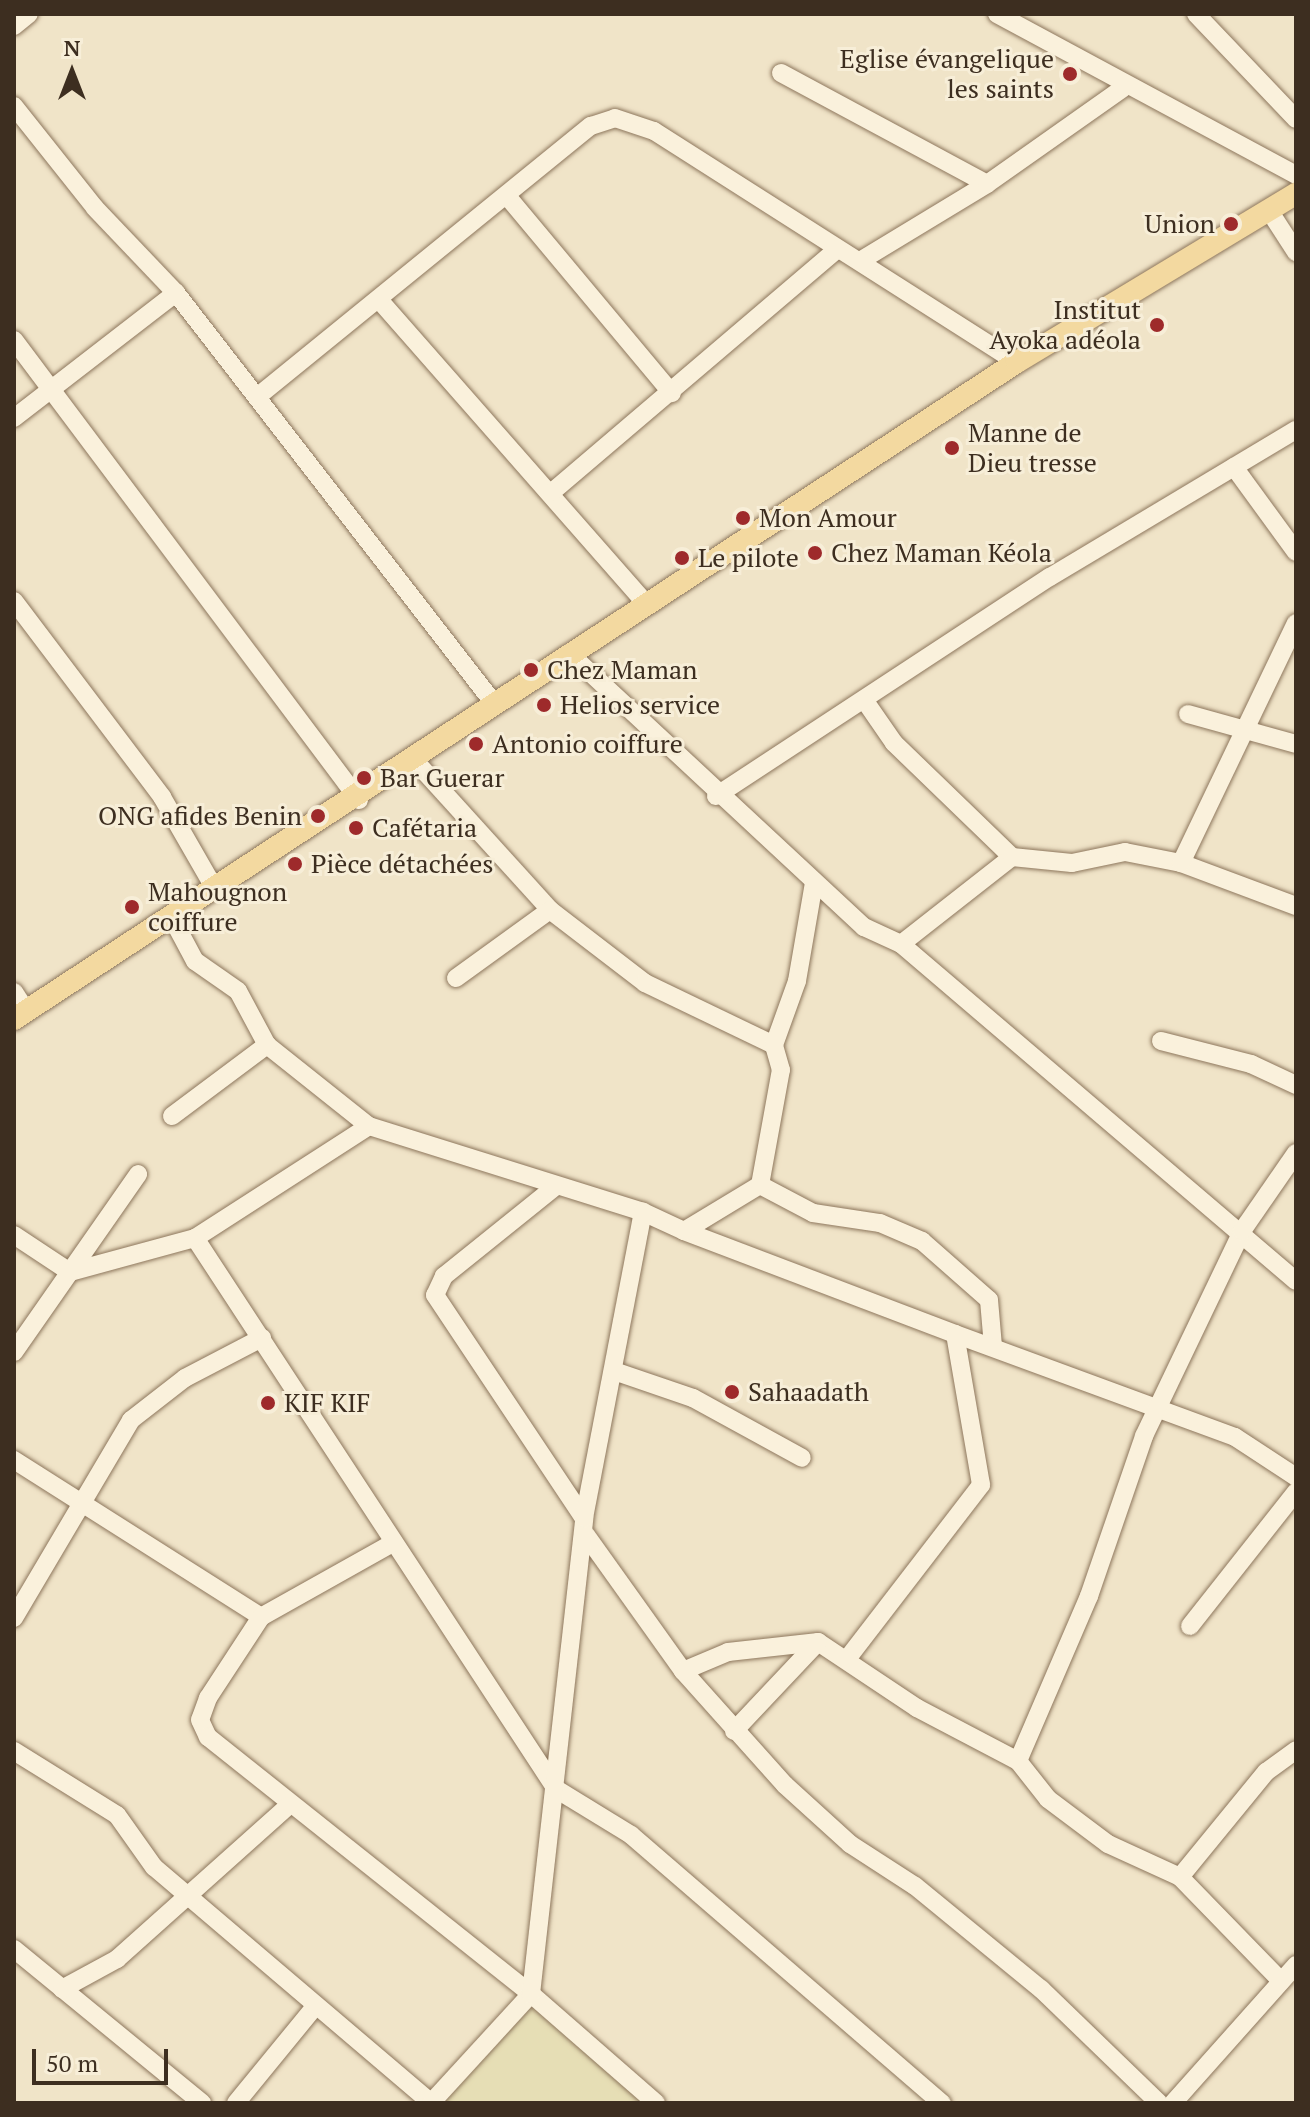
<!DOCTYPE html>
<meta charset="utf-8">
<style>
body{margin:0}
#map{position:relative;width:1310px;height:2117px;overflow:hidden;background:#f0e4c8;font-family:"PT Serif",serif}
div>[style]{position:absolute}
.farmland>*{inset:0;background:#e6deb5}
.roads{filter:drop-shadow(0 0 2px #8d765c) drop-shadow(0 0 2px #8d765c)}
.minor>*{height:18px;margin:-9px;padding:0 9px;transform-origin:9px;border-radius:9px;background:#faf1dc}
.major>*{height:22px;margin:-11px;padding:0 11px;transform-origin:11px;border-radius:11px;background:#f3d9a0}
.dots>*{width:22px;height:22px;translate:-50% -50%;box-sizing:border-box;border:4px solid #f7eed8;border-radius:50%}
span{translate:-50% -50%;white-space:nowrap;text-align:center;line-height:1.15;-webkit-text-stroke:6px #f7eed8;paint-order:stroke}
.poi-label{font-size:26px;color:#3d2e20}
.right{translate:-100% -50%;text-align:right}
.left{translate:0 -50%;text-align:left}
.frame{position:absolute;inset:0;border:16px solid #3d2e20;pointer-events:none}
.north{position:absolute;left:32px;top:32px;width:80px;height:80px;-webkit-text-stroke:6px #f7eed8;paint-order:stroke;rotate:0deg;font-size:22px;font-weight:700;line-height:32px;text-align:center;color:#3d2e20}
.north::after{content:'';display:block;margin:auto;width:28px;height:36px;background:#3d2e20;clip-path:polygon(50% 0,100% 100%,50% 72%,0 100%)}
.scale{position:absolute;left:32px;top:2049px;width:136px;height:36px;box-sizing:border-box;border:4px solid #3d2e20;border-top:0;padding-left:10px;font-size:24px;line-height:28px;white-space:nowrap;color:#3d2e20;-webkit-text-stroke:6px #f7eed8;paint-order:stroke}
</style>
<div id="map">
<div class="farmland">
<div style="clip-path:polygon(531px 1994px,656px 2103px,435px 2103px)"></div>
</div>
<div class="roads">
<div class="minor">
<div style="left:997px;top:14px;width:340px;rotate:28.3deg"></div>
<div style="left:1196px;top:14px;width:145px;rotate:46.4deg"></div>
<div style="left:14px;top:26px;width:19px;rotate:-39deg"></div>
<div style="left:781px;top:73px;width:234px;rotate:28.3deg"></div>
<div style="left:14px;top:106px;width:130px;rotate:51.5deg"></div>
<div style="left:95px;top:208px;width:117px;rotate:46.4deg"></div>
<div style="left:176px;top:293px;width:522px;rotate:52.23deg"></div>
<div style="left:507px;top:196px;width:257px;rotate:50.1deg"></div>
<div style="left:1270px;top:212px;width:48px;rotate:57deg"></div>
<div style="left:860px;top:261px;width:149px;rotate:-31.2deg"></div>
<div style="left:987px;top:184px;width:166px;rotate:-35.2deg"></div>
<div style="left:381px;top:302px;width:402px;rotate:48.7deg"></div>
<div style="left:14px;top:340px;width:575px;rotate:53.13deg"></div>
<div style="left:257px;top:397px;width:430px;rotate:-39.1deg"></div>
<div style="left:591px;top:126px;width:25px;rotate:-18deg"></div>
<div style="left:615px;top:118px;width:41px;rotate:18.4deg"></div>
<div style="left:654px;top:131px;width:430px;rotate:32.5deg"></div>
<div style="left:14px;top:418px;width:205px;rotate:-37.7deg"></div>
<div style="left:1234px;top:467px;width:105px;rotate:53.9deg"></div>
<div style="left:552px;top:492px;width:375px;rotate:-40.4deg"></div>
<div style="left:14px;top:601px;width:246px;rotate:52.9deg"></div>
<div style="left:162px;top:797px;width:108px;rotate:60.1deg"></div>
<div style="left:569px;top:653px;width:403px;rotate:42.9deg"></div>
<div style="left:864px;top:927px;width:41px;rotate:24.7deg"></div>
<div style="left:901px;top:944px;width:519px;rotate:40.47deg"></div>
<div style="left:865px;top:701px;width:51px;rotate:55.4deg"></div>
<div style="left:894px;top:743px;width:164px;rotate:44deg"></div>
<div style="left:1188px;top:714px;width:112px;rotate:15.5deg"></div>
<div style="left:416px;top:762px;width:200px;rotate:47.8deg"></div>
<div style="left:550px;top:910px;width:120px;rotate:37.5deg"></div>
<div style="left:645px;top:983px;width:143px;rotate:25.7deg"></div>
<div style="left:716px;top:796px;width:399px;rotate:-33.3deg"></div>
<div style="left:1050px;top:577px;width:287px;rotate:-30.9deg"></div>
<div style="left:1181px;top:863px;width:123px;rotate:20.5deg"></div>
<div style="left:172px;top:918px;width:49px;rotate:61.9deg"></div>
<div style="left:195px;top:961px;width:52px;rotate:34.9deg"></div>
<div style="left:238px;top:991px;width:61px;rotate:61.8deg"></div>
<div style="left:267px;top:1045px;width:130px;rotate:38.5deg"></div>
<div style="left:369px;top:1126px;width:287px;rotate:17.4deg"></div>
<div style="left:901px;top:944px;width:141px;rotate:-38.1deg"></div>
<div style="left:1012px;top:857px;width:60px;rotate:5.7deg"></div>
<div style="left:1072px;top:863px;width:54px;rotate:-11.7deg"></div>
<div style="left:1125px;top:852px;width:57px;rotate:11.1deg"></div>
<div style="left:1181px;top:863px;width:266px;rotate:-64.4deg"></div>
<div style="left:456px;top:978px;width:116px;rotate:-35.9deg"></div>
<div style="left:14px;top:992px;width:24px;rotate:57deg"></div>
<div style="left:1161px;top:1041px;width:93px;rotate:14.3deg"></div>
<div style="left:1251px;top:1064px;width:50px;rotate:25deg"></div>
<div style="left:172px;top:1116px;width:119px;rotate:-36.8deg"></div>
<div style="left:369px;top:1126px;width:207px;rotate:147.2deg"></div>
<div style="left:195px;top:1238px;width:659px;rotate:56.77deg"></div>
<div style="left:556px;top:1789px;width:88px;rotate:31.5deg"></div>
<div style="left:631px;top:1835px;width:411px;rotate:40.8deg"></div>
<div style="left:760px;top:1185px;width:60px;rotate:27.8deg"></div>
<div style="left:813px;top:1213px;width:68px;rotate:8.5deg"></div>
<div style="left:880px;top:1223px;width:46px;rotate:23.2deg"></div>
<div style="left:922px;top:1241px;width:89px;rotate:41.4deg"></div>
<div style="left:989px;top:1300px;width:47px;rotate:85.1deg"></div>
<div style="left:556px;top:1186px;width:144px;rotate:141.2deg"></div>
<div style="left:444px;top:1276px;width:21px;rotate:115deg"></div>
<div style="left:435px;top:1295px;width:268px;rotate:56.3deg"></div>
<div style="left:684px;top:1231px;width:290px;rotate:20.8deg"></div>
<div style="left:955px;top:1334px;width:153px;rotate:80.2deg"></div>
<div style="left:981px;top:1485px;width:220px;rotate:127.6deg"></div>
<div style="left:14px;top:1235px;width:67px;rotate:33.5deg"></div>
<div style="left:70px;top:1272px;width:130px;rotate:-15.2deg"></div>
<div style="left:955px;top:1334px;width:298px;rotate:20.2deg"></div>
<div style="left:1235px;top:1437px;width:73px;rotate:33.3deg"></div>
<div style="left:14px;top:1352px;width:217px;rotate:-55.1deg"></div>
<div style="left:614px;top:1371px;width:83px;rotate:18.9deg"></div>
<div style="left:693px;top:1398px;width:124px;rotate:28.8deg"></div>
<div style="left:14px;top:1460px;width:293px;rotate:32.4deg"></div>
<div style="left:586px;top:1535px;width:167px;rotate:54.5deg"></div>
<div style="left:683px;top:1671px;width:153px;rotate:48.2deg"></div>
<div style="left:785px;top:1785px;width:88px;rotate:42.2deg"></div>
<div style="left:850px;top:1844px;width:77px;rotate:32.9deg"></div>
<div style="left:915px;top:1886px;width:163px;rotate:39.3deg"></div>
<div style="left:1041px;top:1989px;width:164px;rotate:44deg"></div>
<div style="left:391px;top:1544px;width:149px;rotate:150.7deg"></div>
<div style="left:261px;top:1617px;width:97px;rotate:123.2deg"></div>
<div style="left:208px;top:1698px;width:23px;rotate:110deg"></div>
<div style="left:200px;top:1720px;width:19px;rotate:65deg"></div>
<div style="left:208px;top:1737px;width:413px;rotate:38.5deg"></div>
<div style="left:531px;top:1994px;width:166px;rotate:41.1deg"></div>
<div style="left:14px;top:1618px;width:230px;rotate:-59.4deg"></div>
<div style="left:131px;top:1420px;width:68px;rotate:-37.9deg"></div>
<div style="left:185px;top:1378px;width:87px;rotate:-27.5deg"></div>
<div style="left:1190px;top:1626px;width:171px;rotate:-51.7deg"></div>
<div style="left:683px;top:1671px;width:49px;rotate:-22.9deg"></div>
<div style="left:728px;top:1652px;width:91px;rotate:-6.3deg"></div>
<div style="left:818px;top:1642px;width:119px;rotate:33.7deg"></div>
<div style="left:917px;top:1708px;width:114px;rotate:27.7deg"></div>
<div style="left:1018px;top:1761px;width:48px;rotate:51.7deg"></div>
<div style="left:1048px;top:1799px;width:75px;rotate:36.9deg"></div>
<div style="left:1108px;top:1844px;width:79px;rotate:24.6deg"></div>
<div style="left:1180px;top:1877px;width:145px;rotate:45.8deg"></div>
<div style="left:734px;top:1731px;width:122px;rotate:-46.7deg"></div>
<div style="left:14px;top:1751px;width:121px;rotate:31.9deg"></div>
<div style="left:117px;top:1815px;width:64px;rotate:54.6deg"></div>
<div style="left:154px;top:1867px;width:364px;rotate:40.4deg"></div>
<div style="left:1018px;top:1761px;width:180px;rotate:-66.7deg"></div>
<div style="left:1089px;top:1596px;width:169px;rotate:-71deg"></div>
<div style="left:1144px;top:1436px;width:227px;rotate:-64.4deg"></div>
<div style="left:1242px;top:1231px;width:95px;rotate:-55.3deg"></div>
<div style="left:1180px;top:1877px;width:136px;rotate:-50.7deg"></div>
<div style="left:1266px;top:1772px;width:37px;rotate:-36deg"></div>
<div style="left:14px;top:1949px;width:243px;rotate:39.3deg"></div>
<div style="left:62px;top:1989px;width:63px;rotate:-28.6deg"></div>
<div style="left:117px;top:1959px;width:229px;rotate:-41.8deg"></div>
<div style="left:236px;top:2103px;width:122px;rotate:-50.7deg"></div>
<div style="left:431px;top:2103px;width:148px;rotate:-47.5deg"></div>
<div style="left:531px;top:1994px;width:479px;rotate:-83.6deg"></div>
<div style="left:584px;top:1518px;width:312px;rotate:-79.1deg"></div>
<div style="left:643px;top:1212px;width:45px;rotate:24.9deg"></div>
<div style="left:684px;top:1231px;width:89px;rotate:-31.2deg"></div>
<div style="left:760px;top:1185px;width:117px;rotate:-79.7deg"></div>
<div style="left:781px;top:1070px;width:26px;rotate:-106deg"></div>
<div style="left:774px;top:1045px;width:68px;rotate:-70.2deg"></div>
<div style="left:797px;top:981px;width:99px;rotate:-80.2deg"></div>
<div style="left:1173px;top:2103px;width:185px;rotate:-48.3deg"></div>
</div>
<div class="major">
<div style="left:14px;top:1019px;width:1199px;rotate:-33.23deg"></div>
<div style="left:1017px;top:362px;width:326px;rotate:-31.1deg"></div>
</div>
</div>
<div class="dots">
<div style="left:1070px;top:74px;background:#9e2a2b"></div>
<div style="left:1231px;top:224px;background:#9e2a2b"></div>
<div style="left:1157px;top:325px;background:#9e2a2b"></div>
<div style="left:952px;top:448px;background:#9e2a2b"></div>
<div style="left:743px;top:518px;background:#9e2a2b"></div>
<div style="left:815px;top:553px;background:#9e2a2b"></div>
<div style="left:682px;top:558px;background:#9e2a2b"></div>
<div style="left:531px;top:670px;background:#9e2a2b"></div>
<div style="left:544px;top:705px;background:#9e2a2b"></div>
<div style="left:476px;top:744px;background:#9e2a2b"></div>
<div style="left:364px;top:778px;background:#9e2a2b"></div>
<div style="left:318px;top:816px;background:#9e2a2b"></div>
<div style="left:356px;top:828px;background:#9e2a2b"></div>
<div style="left:295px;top:864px;background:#9e2a2b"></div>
<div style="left:132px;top:907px;background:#9e2a2b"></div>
<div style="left:732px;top:1392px;background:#9e2a2b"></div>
<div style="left:268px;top:1403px;background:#9e2a2b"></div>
</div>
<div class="poi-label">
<span class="right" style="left:1054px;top:74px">Eglise évangelique<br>les saints</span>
<span class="right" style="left:1215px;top:224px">Union</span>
<span class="right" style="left:1141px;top:325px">Institut<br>Ayoka adéola</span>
<span class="left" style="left:968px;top:448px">Manne de<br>Dieu tresse</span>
<span class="left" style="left:759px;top:518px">Mon Amour</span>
<span class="left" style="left:831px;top:553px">Chez Maman Kéola</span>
<span class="left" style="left:698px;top:558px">Le pilote</span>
<span class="left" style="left:547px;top:670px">Chez Maman</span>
<span class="left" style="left:560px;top:705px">Helios service</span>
<span class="left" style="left:492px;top:744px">Antonio coiffure</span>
<span class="left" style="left:380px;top:778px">Bar Guerar</span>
<span class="right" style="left:302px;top:816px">ONG afides Benin</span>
<span class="left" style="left:372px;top:828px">Cafétaria</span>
<span class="left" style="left:311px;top:864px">Pièce détachées</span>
<span class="left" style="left:148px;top:907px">Mahougnon<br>coiffure</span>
<span class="left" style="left:748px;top:1392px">Sahaadath</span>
<span class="left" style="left:284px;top:1403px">KIF KIF</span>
</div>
<div class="frame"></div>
<div class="north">N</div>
<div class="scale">50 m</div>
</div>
